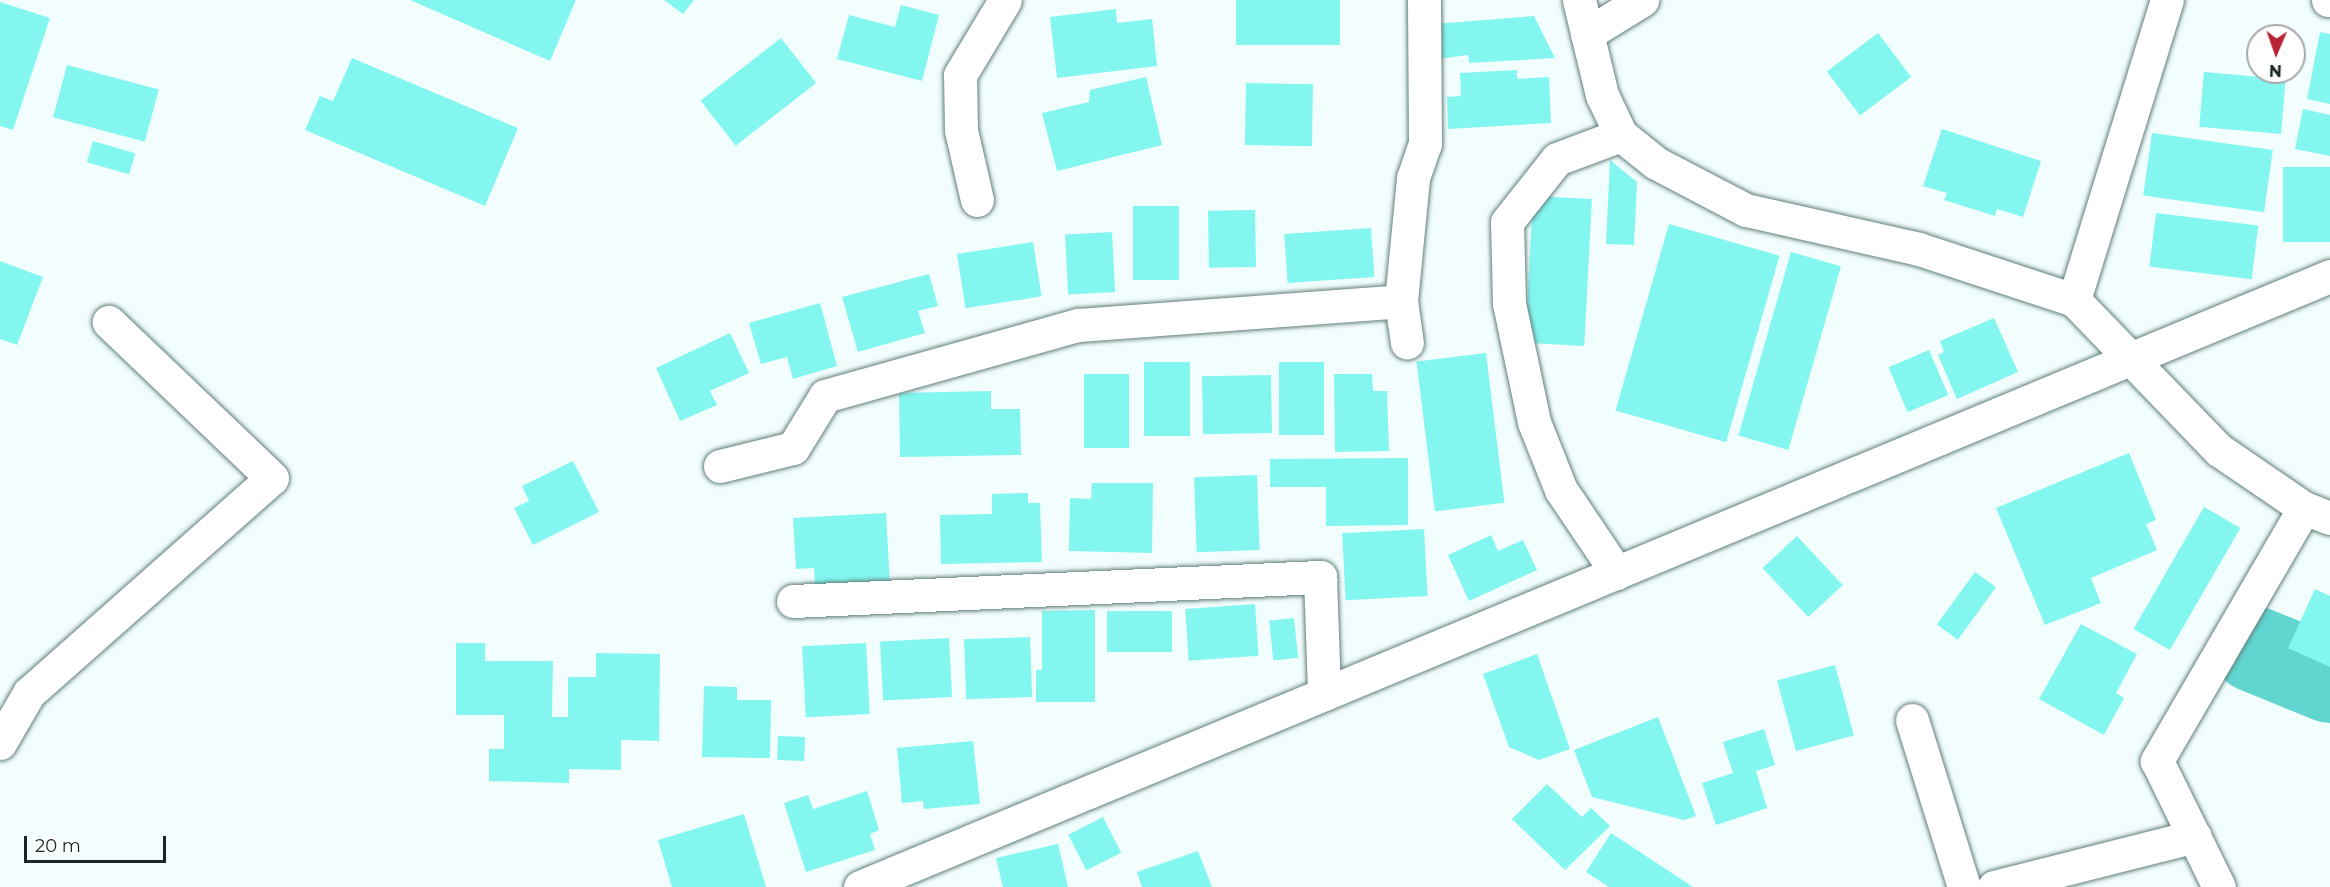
<!DOCTYPE html>
<style>
body{margin:0}
#map{position:relative;width:2330px;height:887px;overflow:hidden;background:#f2fefd;font-family:Montserrat,sans-serif}
div>[style]{position:absolute}
.river>*{height:86px;margin:-43px;padding:0 43px;transform-origin:43px;border-radius:43px;background:#61d5cf}
.building>*{inset:0;background:#84f6f0;transform-origin:0 0}
.roads{filter:drop-shadow(0 0 2px #617e7c) drop-shadow(0 0 2px #617e7c)}
.minor>*{height:33px;margin:-16.5px;padding:0 16.5px;transform-origin:16.5px;border-radius:16.5px;background:#fff}
.tertiary>*{height:33px;margin:-16.5px;padding:0 16.5px;transform-origin:16.5px;border-radius:16.5px;background:#fff}
span{translate:-50% -50%;white-space:nowrap;text-align:center;line-height:1.15;-webkit-text-stroke:6px #fff;paint-order:stroke}
.north{position:absolute;left:2246px;top:24px;width:60px;height:60px;box-sizing:border-box;background:#fff;border:2px solid #a4a9a8;border-radius:50%;rotate:182deg;font-size:16px;font-weight:700;line-height:24px;text-align:center;color:#1b2726}
.north::after{content:'';display:block;margin:auto;width:21px;height:27px;background:#b62435;clip-path:polygon(50% 0,100% 100%,50% 72%,0 100%)}
.scale{position:absolute;left:24px;top:836px;width:142px;height:27px;box-sizing:border-box;border:3px solid #1b2726;border-top:0;padding-left:8px;font-size:18px;line-height:21px;white-space:nowrap;color:#1b2726;-webkit-text-stroke:4px #fff;paint-order:stroke}
</style>
<div id="map">
<div class="river">
<div style="left:2254px;top:649px;width:82px;rotate:22.2deg"></div>
</div>
<div class="building">
<div style="clip-path:polygon(410px 0,576px 0,550px 61px)"></div>
<div style="clip-path:polygon(664px 0,694px 0,683px 14px)"></div>
<div style="left:1236px;top:0;width:104px;height:45px"></div>
<div style="clip-path:polygon(0 2px,50px 18px,13px 130px,0 126px)"></div>
<div style="clip-path:polygon(901px 5px,939px 15px,922px 81px,837px 59px,849px 15px,895px 27px)"></div>
<div style="clip-path:polygon(1116px 9px,1117px 23px,1152px 19px,1157px 66px,1057px 78px,1050px 17px)"></div>
<div style="clip-path:polygon(1534px 16px,1555px 58px,1469px 63px,1468px 55px,1438px 59px,1435px 24px)"></div>
<div style="clip-path:polygon(2320px 32px,2330px 34px,2330px 104px,2307px 99px)"></div>
<div style="left:1878px;top:33px;width:55px;height:64px;rotate:53deg"></div>
<div style="left:781px;top:38px;width:57px;height:102px;rotate:52deg"></div>
<div style="clip-path:polygon(352px 58px,518px 128px,485px 206px,305px 130px,320px 96px,333px 101px)"></div>
<div style="left:67px;top:65px;width:95px;height:54px;rotate:15deg"></div>
<div style="clip-path:polygon(1517px 70px,1517px 79px,1549px 77px,1551px 123px,1448px 129px,1447px 97px,1461px 96px,1460px 73px)"></div>
<div style="left:2204px;top:72px;width:82px;height:55px;rotate:5deg"></div>
<div style="clip-path:polygon(1146px 77px,1162px 145px,1057px 171px,1042px 113px,1089px 102px,1090px 90px)"></div>
<div style="left:1246px;top:83px;width:67px;height:62px;rotate:1deg"></div>
<div style="clip-path:polygon(2303px 109px,2330px 115px,2330px 156px,2295px 149px)"></div>
<div style="clip-path:polygon(1942px 129px,2041px 161px,2023px 217px,1997px 209px,1995px 216px,1944px 200px,1947px 193px,1923px 186px)"></div>
<div style="left:2152px;top:133px;width:122px;height:63px;rotate:8deg"></div>
<div style="left:93px;top:141px;width:44px;height:22px;rotate:16deg"></div>
<div style="clip-path:polygon(1610px 160px,1637px 182px,1634px 245px,1606px 244px)"></div>
<div style="left:2330px;top:167px;width:75px;height:47px;rotate:90deg"></div>
<div style="left:1533px;top:196px;width:59px;height:147px;rotate:3deg"></div>
<div style="left:1179px;top:206px;width:74px;height:46px;rotate:90deg"></div>
<div style="left:1255px;top:210px;width:57px;height:47px;rotate:89deg"></div>
<div style="left:2156px;top:213px;width:103px;height:54px;rotate:7deg"></div>
<div style="left:1669px;top:224px;width:115px;height:194px;rotate:16deg"></div>
<div style="left:1371px;top:228px;width:49px;height:87px;rotate:86deg"></div>
<div style="left:1112px;top:232px;width:60px;height:47px;rotate:87deg"></div>
<div style="left:1033px;top:242px;width:55px;height:77px;rotate:81deg"></div>
<div style="left:1791px;top:252px;width:52px;height:191px;rotate:16deg"></div>
<div style="clip-path:polygon(0 261px,43px 277px,17px 345px,0 339px)"></div>
<div style="clip-path:polygon(929px 274px,938px 306px,918px 311px,925px 333px,858px 352px,842px 297px)"></div>
<div style="clip-path:polygon(820px 303px,837px 366px,793px 379px,787px 357px,761px 364px,749px 323px)"></div>
<div style="clip-path:polygon(1994px 318px,2018px 372px,1957px 399px,1938px 355px,1944px 352px,1940px 341px)"></div>
<div style="clip-path:polygon(730px 333px,749px 373px,710px 391px,717px 405px,680px 421px,656px 368px)"></div>
<div style="left:1929px;top:350px;width:49px;height:44px;rotate:67deg"></div>
<div style="left:1486px;top:353px;width:151px;height:70px;rotate:83deg"></div>
<div style="left:1144px;top:362px;width:46px;height:74px"></div>
<div style="left:1279px;top:362px;width:45px;height:73px"></div>
<div style="left:1084px;top:374px;width:45px;height:74px"></div>
<div style="clip-path:polygon(1334px 374px,1372px 374px,1373px 391px,1387px 391px,1389px 451px,1335px 452px)"></div>
<div style="left:1271px;top:375px;width:58px;height:69px;rotate:89deg"></div>
<div style="clip-path:polygon(991px 391px,991px 409px,1020px 409px,1021px 455px,900px 457px,899px 393px)"></div>
<div style="clip-path:polygon(2129px 453px,2156px 520px,2146px 524px,2157px 550px,2091px 578px,2101px 603px,2045px 625px,1996px 508px)"></div>
<div style="clip-path:polygon(1408px 458px,1408px 525px,1326px 526px,1326px 487px,1270px 487px,1270px 459px)"></div>
<div style="clip-path:polygon(573px 461px,599px 512px,533px 545px,514px 508px,529px 501px,522px 486px)"></div>
<div style="left:1257px;top:475px;width:75px;height:63px;rotate:88deg"></div>
<div style="clip-path:polygon(1092px 483px,1153px 483px,1152px 553px,1069px 551px,1070px 498px,1091px 499px)"></div>
<div style="clip-path:polygon(1028px 493px,1028px 503px,1040px 503px,1042px 562px,941px 564px,940px 515px,992px 514px,992px 494px)"></div>
<div style="left:2204px;top:507px;width:42px;height:141px;rotate:30deg"></div>
<div style="clip-path:polygon(886px 513px,890px 585px,815px 589px,814px 568px,796px 569px,793px 518px)"></div>
<div style="left:1424px;top:529px;width:67px;height:82px;rotate:87deg"></div>
<div style="clip-path:polygon(1491px 535px,1498px 551px,1523px 540px,1537px 570px,1469px 601px,1448px 555px)"></div>
<div style="left:1797px;top:536px;width:67px;height:47px;rotate:47deg"></div>
<div style="left:1975px;top:572px;width:26px;height:65px;rotate:36deg"></div>
<div style="clip-path:polygon(2315px 589px,2330px 596px,2330px 667px,2288px 648px)"></div>
<div style="left:1255px;top:604px;width:52px;height:70px;rotate:86deg"></div>
<div style="clip-path:polygon(1095px 610px,1095px 702px,1036px 702px,1036px 670px,1042px 670px,1042px 611px)"></div>
<div style="left:1107px;top:611px;width:65px;height:41px"></div>
<div style="left:1294px;top:618px;width:40px;height:25px;rotate:84deg"></div>
<div style="clip-path:polygon(2081px 624px,2137px 654px,2116px 693px,2124px 698px,2104px 735px,2039px 699px)"></div>
<div style="left:1030px;top:637px;width:60px;height:66px;rotate:88deg"></div>
<div style="left:949px;top:638px;width:59px;height:69px;rotate:87deg"></div>
<div style="clip-path:polygon(456px 643px,485px 643px,485px 661px,553px 661px,552px 717px,568px 717px,568px 677px,596px 677px,596px 653px,660px 654px,659px 741px,621px 740px,621px 770px,569px 769px,569px 783px,489px 781px,489px 749px,504px 749px,504px 715px,456px 715px)"></div>
<div style="left:866px;top:643px;width:71px;height:64px;rotate:87deg"></div>
<div style="clip-path:polygon(1537px 654px,1570px 749px,1539px 760px,1509px 747px,1483px 674px)"></div>
<div style="left:1835px;top:665px;width:73px;height:60px;rotate:75deg"></div>
<div style="clip-path:polygon(704px 686px,737px 687px,737px 700px,771px 700px,770px 758px,702px 757px)"></div>
<div style="clip-path:polygon(1658px 717px,1696px 816px,1684px 820px,1592px 797px,1574px 750px)"></div>
<div style="clip-path:polygon(1764px 729px,1775px 765px,1756px 771px,1767px 808px,1716px 825px,1702px 783px,1733px 773px,1723px 742px)"></div>
<div style="left:778px;top:736px;width:27px;height:24px;rotate:2deg"></div>
<div style="clip-path:polygon(973px 741px,980px 804px,924px 809px,923px 801px,902px 803px,897px 748px)"></div>
<div style="clip-path:polygon(1547px 784px,1582px 817px,1591px 808px,1610px 826px,1565px 870px,1512px 819px)"></div>
<div style="clip-path:polygon(867px 791px,879px 830px,870px 834px,875px 850px,806px 872px,784px 803px,808px 795px,813px 809px)"></div>
<div style="clip-path:polygon(744px 814px,766px 887px,672px 887px,658px 840px)"></div>
<div style="left:1103px;top:817px;width:40px;height:39px;rotate:63deg"></div>
<div style="clip-path:polygon(1611px 833px,1693px 887px,1609px 887px,1586px 872px)"></div>
<div style="clip-path:polygon(1058px 844px,1068px 887px,1003px 887px,996px 858px)"></div>
<div style="clip-path:polygon(1198px 851px,1212px 887px,1142px 887px,1137px 872px)"></div>
</div>
<div class="roads">
<div class="minor">
<div style="left:1579px;top:0;width:98px;rotate:76.4deg"></div>
<div style="left:1602px;top:95px;width:44px;rotate:64.6deg"></div>
<div style="left:1621px;top:135px;width:45px;rotate:38.7deg"></div>
<div style="left:1656px;top:163px;width:102px;rotate:27.6deg"></div>
<div style="left:1746px;top:210px;width:177px;rotate:12.7deg"></div>
<div style="left:1919px;top:249px;width:163px;rotate:18.2deg"></div>
<div style="left:2074px;top:300px;width:209px;rotate:46deg"></div>
<div style="left:2219px;top:450px;width:103px;rotate:34.3deg"></div>
<div style="left:2304px;top:508px;width:293px;rotate:120.2deg"></div>
<div style="left:2157px;top:761px;width:140px;rotate:63.8deg"></div>
<div style="left:2328px;top:0;width:2px"></div>
<div style="left:1587px;top:34px;width:65px;rotate:-31.7deg"></div>
<div style="left:977px;top:200px;width:72px;rotate:-102.9deg"></div>
<div style="left:961px;top:130px;width:55px;rotate:-91deg"></div>
<div style="left:960px;top:75px;width:87px;rotate:-59deg"></div>
<div style="left:2074px;top:300px;width:314px;rotate:-72.8deg"></div>
<div style="left:1401px;top:301px;width:42px;rotate:81.9deg"></div>
<div style="left:720px;top:466px;width:75px;rotate:-13.9deg"></div>
<div style="left:793px;top:448px;width:61px;rotate:-58.4deg"></div>
<div style="left:825px;top:396px;width:263px;rotate:-15.7deg"></div>
<div style="left:1078px;top:325px;width:324px;rotate:-4.2deg"></div>
<div style="left:1401px;top:301px;width:124px;rotate:-84.4deg"></div>
<div style="left:1413px;top:178px;width:36px;rotate:-71deg"></div>
<div style="left:1425px;top:144px;width:144px;rotate:-90.4deg"></div>
<div style="left:2304px;top:508px;width:28px;rotate:21deg"></div>
<div style="left:1617px;top:573px;width:100px;rotate:-124deg"></div>
<div style="left:1561px;top:490px;width:73px;rotate:-111.7deg"></div>
<div style="left:1534px;top:422px;width:122px;rotate:-101.9deg"></div>
<div style="left:1509px;top:303px;width:81px;rotate:-91.4deg"></div>
<div style="left:1507px;top:222px;width:80px;rotate:-51.6deg"></div>
<div style="left:1557px;top:159px;width:68px;rotate:-20.6deg"></div>
<div style="left:793px;top:601px;width:528px;rotate:-2.61deg"></div>
<div style="left:1320px;top:577px;width:117px;rotate:88deg"></div>
<div style="left:1912px;top:720px;width:175px;rotate:72.7deg"></div>
<div style="left:0;top:743px;width:58px;rotate:-59.9deg"></div>
<div style="left:29px;top:693px;width:324px;rotate:-41.5deg"></div>
<div style="left:272px;top:478px;width:226px;rotate:-136.3deg"></div>
<div style="left:1994px;top:887px;width:207px;rotate:-14.2deg"></div>
</div>
<div class="tertiary">
<div style="left:860px;top:887px;width:1592px;rotate:-22.57deg"></div>
</div>
</div>
<div class="north">N</div>
<div class="scale">20 m</div>
</div>
